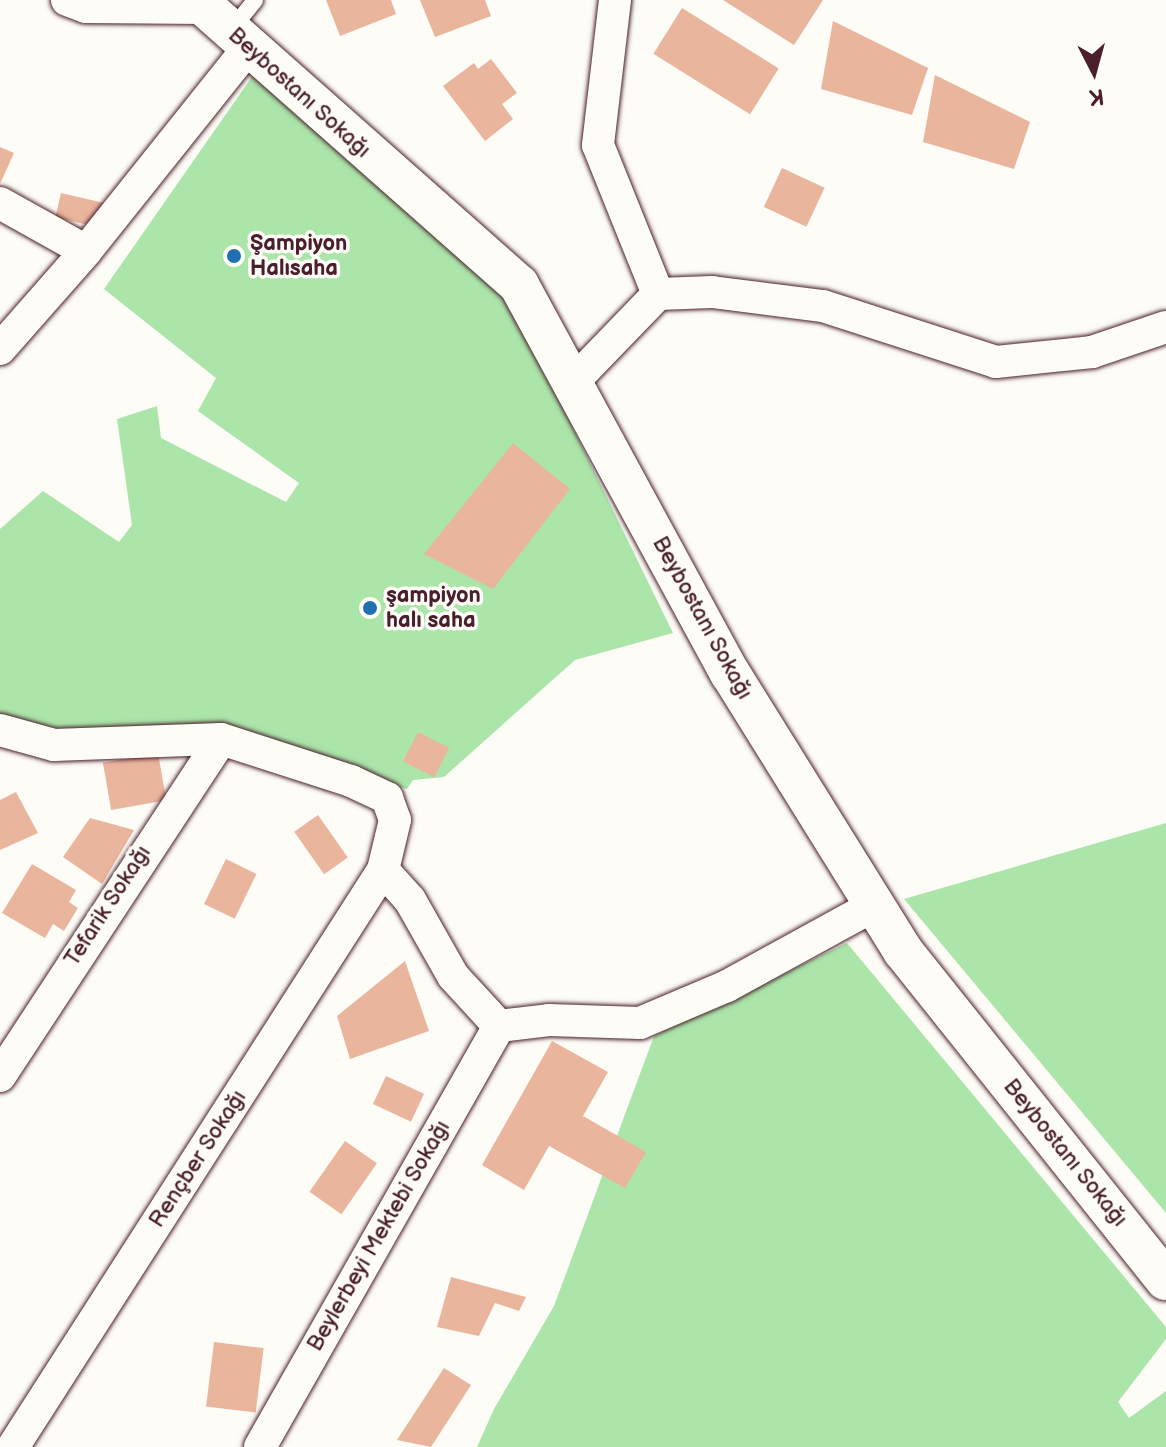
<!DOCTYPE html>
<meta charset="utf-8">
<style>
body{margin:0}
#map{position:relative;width:1166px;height:1447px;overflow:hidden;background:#fdfcf7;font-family:"Balsamiq Sans",sans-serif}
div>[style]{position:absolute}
.green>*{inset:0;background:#abe5aa}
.building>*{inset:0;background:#eab59d;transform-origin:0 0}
.roads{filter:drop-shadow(0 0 2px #4a1f2b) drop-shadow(0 0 2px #4a1f2b)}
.service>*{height:16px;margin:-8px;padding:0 8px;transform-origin:8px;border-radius:8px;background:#fdfcf7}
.minor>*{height:32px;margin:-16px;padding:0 16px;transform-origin:16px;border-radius:16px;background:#fdfcf7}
.tertiary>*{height:40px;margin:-20px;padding:0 20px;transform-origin:20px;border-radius:20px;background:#fdfcf7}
.dots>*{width:22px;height:22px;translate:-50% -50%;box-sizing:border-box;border:4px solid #fdfcf7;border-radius:50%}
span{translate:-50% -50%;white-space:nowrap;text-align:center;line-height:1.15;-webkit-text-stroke:7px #fdfcf7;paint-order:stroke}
.street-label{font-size:22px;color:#4a1f2b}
.poi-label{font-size:22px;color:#4a1f2b;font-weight:700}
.left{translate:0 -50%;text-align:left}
.north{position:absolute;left:1054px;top:32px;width:80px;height:80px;-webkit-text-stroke:6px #fdfcf7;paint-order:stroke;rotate:174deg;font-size:22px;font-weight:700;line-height:32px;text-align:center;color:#4a1f2b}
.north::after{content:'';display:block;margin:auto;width:28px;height:36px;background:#4a1f2b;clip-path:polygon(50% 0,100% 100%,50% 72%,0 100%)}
</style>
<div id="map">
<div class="green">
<div style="clip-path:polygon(256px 71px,507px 293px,673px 633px,575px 660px,444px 777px,413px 780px,407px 789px,220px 734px,24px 730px,0 715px,0 529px,43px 491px,119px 542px,132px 525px,117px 419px,157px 406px,161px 438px,286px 502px,299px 483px,198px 411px,216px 378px,104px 289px)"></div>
<div style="clip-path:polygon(1166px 823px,1166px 1213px,904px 899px)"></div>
<div style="clip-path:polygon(847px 943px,1166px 1327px,1166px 1339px,1118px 1402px,1129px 1418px,1166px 1391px,1166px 1447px,477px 1447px,494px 1409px,554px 1306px,654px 1036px)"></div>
</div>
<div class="building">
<div style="clip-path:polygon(326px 0,391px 0,396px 14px,340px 36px)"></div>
<div style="clip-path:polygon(420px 0,485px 0,491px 16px,435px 37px)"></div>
<div style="clip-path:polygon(723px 0,823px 0,794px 45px)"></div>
<div style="left:682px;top:8px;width:114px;height:54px;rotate:32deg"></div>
<div style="clip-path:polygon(833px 21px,928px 68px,912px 115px,821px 89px)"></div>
<div style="clip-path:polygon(491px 59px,517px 93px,502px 104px,513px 119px,485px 141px,443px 86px,474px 63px,478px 69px)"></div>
<div style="clip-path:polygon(935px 75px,1030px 122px,1014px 169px,923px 142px)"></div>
<div style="clip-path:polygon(0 147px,14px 153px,0 184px)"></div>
<div style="left:782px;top:168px;width:47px;height:43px;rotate:25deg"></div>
<div style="left:61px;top:193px;width:43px;height:25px;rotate:13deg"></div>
<div style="clip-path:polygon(513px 443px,570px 489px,493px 589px,424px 554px)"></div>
<div style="left:418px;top:732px;width:35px;height:33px;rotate:27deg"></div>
<div style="left:158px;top:753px;width:48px;height:56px;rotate:80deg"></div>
<div style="clip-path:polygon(16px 792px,38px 833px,0 850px,0 800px)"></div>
<div style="left:318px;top:815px;width:52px;height:29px;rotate:55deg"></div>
<div style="clip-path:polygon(90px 818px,134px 830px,102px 884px,63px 857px)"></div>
<div style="left:226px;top:859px;width:34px;height:50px;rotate:26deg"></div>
<div style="clip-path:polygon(32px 864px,76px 890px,69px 902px,78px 908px,64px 931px,53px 924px,45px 938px,2px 913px)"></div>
<div style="clip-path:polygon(405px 961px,429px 1031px,350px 1059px,337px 1016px)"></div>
<div style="clip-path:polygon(552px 1041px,608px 1072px,583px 1116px,646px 1152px,625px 1188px,549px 1146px,524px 1190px,482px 1165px)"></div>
<div style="left:386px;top:1076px;width:42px;height:31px;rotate:25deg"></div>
<div style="left:345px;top:1141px;width:39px;height:62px;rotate:35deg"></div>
<div style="clip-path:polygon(451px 1277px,526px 1297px,519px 1311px,495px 1303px,479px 1336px,437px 1327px)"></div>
<div style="left:214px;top:1342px;width:50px;height:65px;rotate:7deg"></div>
<div style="clip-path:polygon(444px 1368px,471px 1385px,431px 1447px,397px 1440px)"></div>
</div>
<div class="roads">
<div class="service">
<div style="left:231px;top:30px;width:38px;rotate:-51deg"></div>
</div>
<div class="minor">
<div style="left:67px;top:0;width:20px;rotate:20deg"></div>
<div style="left:86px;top:7px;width:120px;rotate:0.5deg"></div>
<div style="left:615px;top:0;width:146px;rotate:96.7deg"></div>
<div style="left:598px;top:145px;width:161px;rotate:68.1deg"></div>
<div style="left:0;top:203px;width:98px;rotate:29.2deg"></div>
<div style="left:658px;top:294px;width:54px;rotate:-2.1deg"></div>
<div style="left:712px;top:292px;width:112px;rotate:7.2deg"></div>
<div style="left:823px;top:306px;width:182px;rotate:17.9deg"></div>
<div style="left:996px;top:362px;width:97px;rotate:-5.9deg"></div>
<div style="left:1092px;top:352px;width:78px;rotate:-18.7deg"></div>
<div style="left:0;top:349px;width:130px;rotate:-48.7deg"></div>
<div style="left:86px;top:251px;width:258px;rotate:-51.4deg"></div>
<div style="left:572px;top:383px;width:124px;rotate:-46deg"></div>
<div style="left:0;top:730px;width:56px;rotate:15.5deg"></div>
<div style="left:54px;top:745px;width:167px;rotate:-2.1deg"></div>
<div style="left:221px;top:739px;width:137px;rotate:17.9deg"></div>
<div style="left:351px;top:781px;width:40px;rotate:25deg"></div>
<div style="left:387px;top:798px;width:23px;rotate:70deg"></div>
<div style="left:395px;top:820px;width:51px;rotate:103.5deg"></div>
<div style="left:383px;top:870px;width:40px;rotate:48deg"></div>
<div style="left:410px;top:900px;width:87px;rotate:60.5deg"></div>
<div style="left:453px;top:976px;width:68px;rotate:47.4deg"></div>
<div style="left:499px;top:1026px;width:50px;rotate:-6.8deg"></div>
<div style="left:549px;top:1020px;width:91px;rotate:1.9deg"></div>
<div style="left:640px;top:1023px;width:95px;rotate:-23deg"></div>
<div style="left:727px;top:986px;width:169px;rotate:-28.7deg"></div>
<div style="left:0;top:1076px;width:403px;rotate:-56.7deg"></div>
<div style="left:13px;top:1447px;width:685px;rotate:-57.33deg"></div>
<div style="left:260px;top:1447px;width:484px;rotate:-60.4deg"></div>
</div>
<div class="tertiary">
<div style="left:197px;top:0;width:430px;rotate:41.5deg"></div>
<div style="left:519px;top:285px;width:442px;rotate:61.5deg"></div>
<div style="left:730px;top:673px;width:327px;rotate:58.1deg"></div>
<div style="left:903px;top:951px;width:421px;rotate:51.4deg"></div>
</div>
</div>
<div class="dots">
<div style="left:234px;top:256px;background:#1f6fb2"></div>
<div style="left:370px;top:608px;background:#1f6fb2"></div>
</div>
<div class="street-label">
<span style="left:299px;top:93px;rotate:42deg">Beybostanı Sokağı</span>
<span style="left:702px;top:618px;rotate:61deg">Beybostanı Sokağı</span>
<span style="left:108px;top:906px;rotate:-57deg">Tefarik Sokağı</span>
<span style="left:1065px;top:1153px;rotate:51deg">Beybostanı Sokağı</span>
<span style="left:198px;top:1159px;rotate:-57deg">Rençber Sokağı</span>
<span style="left:379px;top:1236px;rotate:-60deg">Beylerbeyi Mektebi Sokağı</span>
</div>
<div class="poi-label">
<span class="left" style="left:250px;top:256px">Şampiyon<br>Halısaha</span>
<span class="left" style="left:386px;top:608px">şampiyon<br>halı saha</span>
</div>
<div class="north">K</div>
</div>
